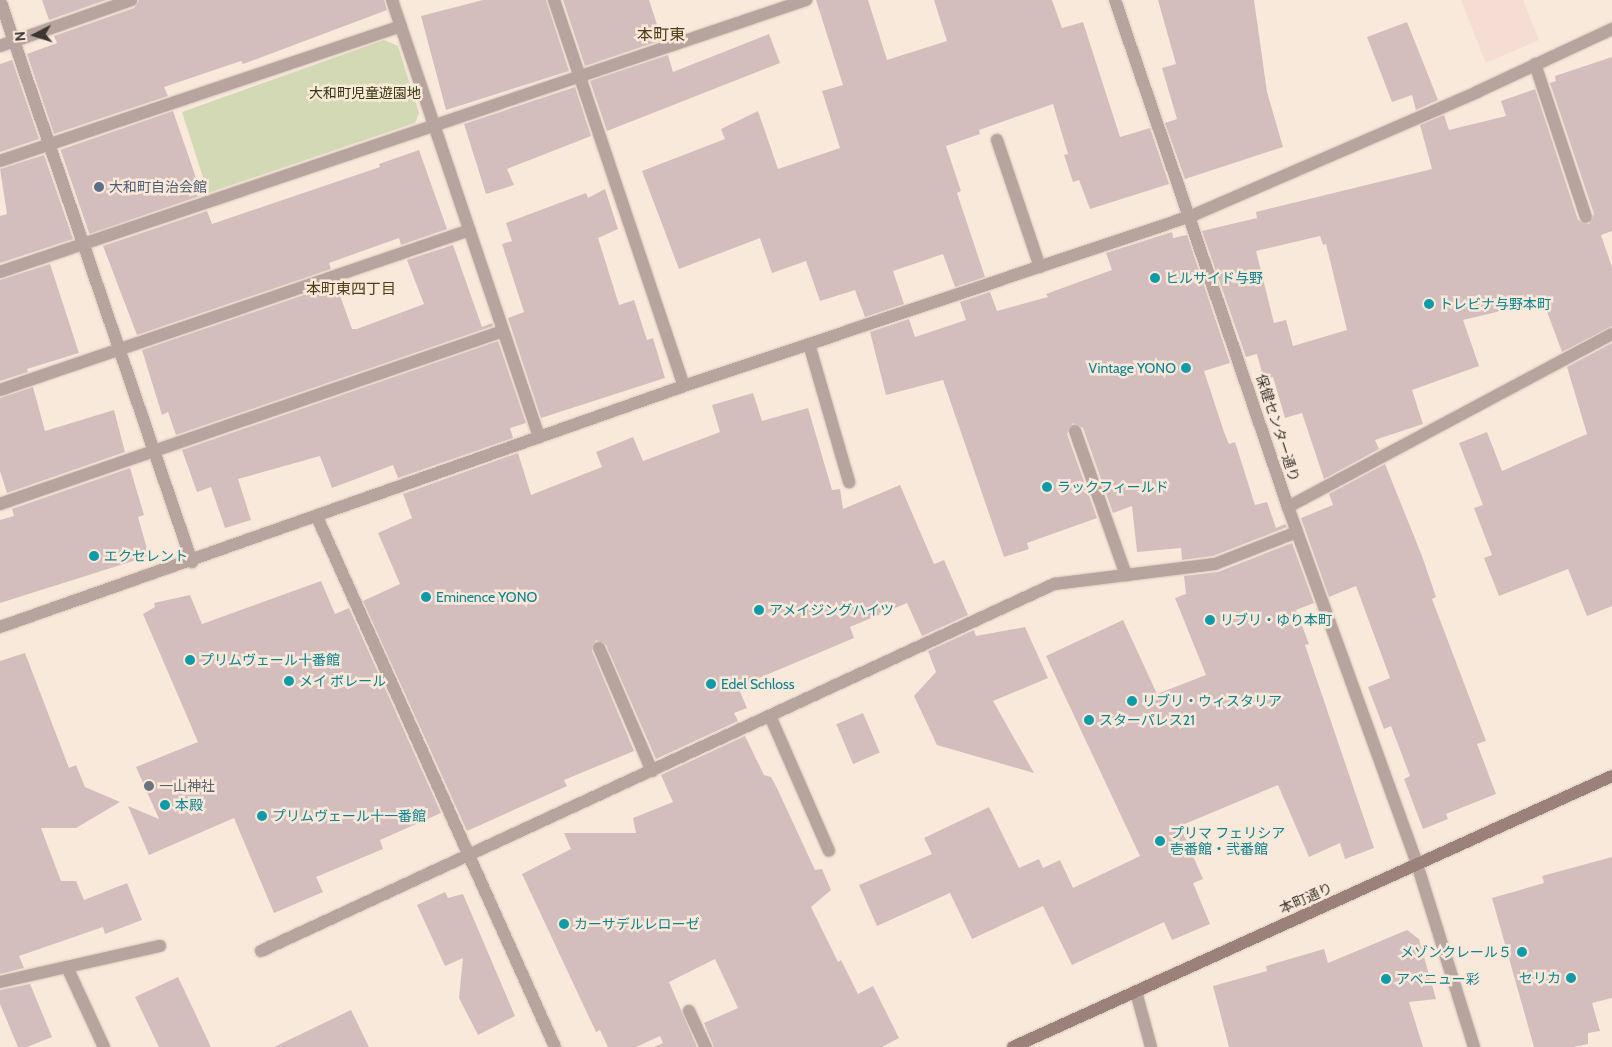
<!DOCTYPE html>
<meta charset="utf-8">
<style>
body{margin:0}
#map{position:relative;width:1612px;height:1047px;overflow:hidden;background:#f9e9db;font-family:Cabin,"Noto Sans JP",sans-serif}
div>[style]{position:absolute}
.industrial>*{inset:0;background:#f5ddd3}
.green>*{inset:0;background:#d3d8b5}
.building>*{inset:0;background:#d4bebd;transform-origin:0 0}
.roads{filter:drop-shadow(0 0 1px #d3c5b9) drop-shadow(0 0 1px #d3c5b9)}
.service>*{height:12px;margin:-6px;padding:0 6px;transform-origin:6px;border-radius:6px;background:#b7a49f}
.minor>*{height:12px;margin:-6px;padding:0 6px;transform-origin:6px;border-radius:6px;background:#b7a49f}
.secondary>*{height:12px;margin:-6px;padding:0 6px;transform-origin:6px;border-radius:6px;background:#9c807a}
.dots>*{width:14px;height:14px;translate:-50% -50%;box-sizing:border-box;border:2px solid #f9e9db;border-radius:50%}
span{translate:-50% -50%;white-space:nowrap;text-align:center;line-height:1.15;-webkit-text-stroke:5px #f9e9db;paint-order:stroke}
.park-label{font-size:14px;color:#36390b}
.service-label{font-size:14px;color:#4e5e75}
.left{translate:0 -50%;text-align:left}
.culture-label{font-size:14px;color:#0d838f}
.right{translate:-100% -50%;text-align:right}
.street-label{font-size:14px;color:#3c3630}
.worship-label{font-size:14px;color:#5b616d}
.neighbourhood-label{font-size:15px;color:#503d17}
.quarter-label{font-size:16px;color:#503d17}
.north{position:absolute;left:10px;top:10px;width:50px;height:50px;-webkit-text-stroke:4px #f9e9db;paint-order:stroke;rotate:265deg;font-size:14px;font-weight:700;line-height:20px;text-align:center;color:#3c3630}
.north::after{content:'';display:block;margin:auto;width:18px;height:22px;background:#3c3630;clip-path:polygon(50% 0,100% 100%,50% 72%,0 100%)}
</style>
<div id="map">
<div class="industrial">
<div style="clip-path:polygon(1461px 0,1523px 0,1539px 40px,1486px 63px)"></div>
</div>
<div class="green">
<div style="clip-path:polygon(384px 40px,398px 46px,419px 113px,415px 123px,208px 193px,182px 112px)"></div>
</div>
<div class="building">
<div style="clip-path:polygon(42px 0,106px 0,49px 20px)"></div>
<div style="clip-path:polygon(139px 0,384px 0,387px 10px,243px 64px,241px 61px,164px 87px,168px 96px,54px 134px,27px 54px,57px 43px,54px 36px,134px 8px)"></div>
<div style="clip-path:polygon(483px 0,546px 0,569px 71px,446px 110px,421px 16px)"></div>
<div style="clip-path:polygon(563px 0,649px 0,662px 40px,585px 66px)"></div>
<div style="clip-path:polygon(816px 0,868px 0,887px 60px,947px 41px,934px 0,1052px 0,1062px 28px,1083px 22px,1120px 137px,1150px 128px,1169px 184px,1090px 209px,1079px 180px,1073px 182px,1064px 155px,1068px 154px,1053px 104px,979px 130px,980px 134px,946px 146px,961px 191px,957px 193px,985px 277px,955px 287px,943px 254px,893px 271px,904px 304px,865px 317px,855px 290px,820px 301px,806px 261px,772px 273px,760px 238px,679px 269px,642px 171px,725px 139px,721px 129px,758px 111px,778px 169px,840px 148px,822px 91px,843px 85px)"></div>
<div style="clip-path:polygon(1158px 0,1254px 0,1267px 92px,1283px 147px,1185px 179px,1165px 123px,1177px 119px,1162px 68px,1176px 64px)"></div>
<div style="clip-path:polygon(1407px 22px,1438px 100px,1416px 110px,1412px 95px,1392px 102px,1367px 37px)"></div>
<div style="clip-path:polygon(769px 34px,780px 63px,607px 131px,590px 81px,668px 55px,673px 72px)"></div>
<div style="clip-path:polygon(evenodd,1612px 57px,1612px 231px,1601px 235px,1612px 267px,1612px 326px,1562px 352px,1543px 301px,1463px 320px,1479px 366px,1412px 390px,1423px 424px,1375px 440px,1379px 449px,1324px 479px,1302px 413px,1285px 418px,1273px 377px,1264px 380px,1257px 354px,1246px 357px,1202px 231px,1257px 218px,1256px 212px,1432px 169px,1420px 125px,1444px 115px,1449px 130px,1506px 116px,1501px 101px,1535px 89px,1578px 220px,1589px 224px,1594px 214px,1550px 83px,1556px 81px,1555px 76px,1612px 57px,1320px 236px,1323px 245px,1326px 244px,1347px 330px,1293px 346px,1286px 320px,1274px 323px,1256px 251px,1320px 236px)"></div>
<div style="clip-path:polygon(12px 60px,39px 139px,0 152px,0 64px)"></div>
<div style="clip-path:polygon(575px 87px,591px 136px,507px 169px,514px 185px,486px 194px,464px 124px)"></div>
<div style="left:173px;top:111px;width:89px;height:119px;rotate:71deg"></div>
<div style="clip-path:polygon(419px 150px,447px 229px,401px 245px,399px 238px,329px 263px,331px 269px,137px 335px,103px 246px,207px 211px,212px 224px,380px 167px,379px 164px)"></div>
<div style="clip-path:polygon(44px 155px,73px 239px,0 263px,0 216px,7px 214px,0 169px)"></div>
<div style="clip-path:polygon(605px 189px,618px 229px,598px 238px,619px 305px,634px 300px,647px 340px,653px 338px,665px 378px,541px 418px,508px 318px,524px 312px,502px 244px,512px 241px,506px 223px,586px 193px,588px 198px)"></div>
<div style="clip-path:polygon(1172px 232px,1173px 238px,1187px 235px,1230px 363px,1204px 371px,1224px 432px,1229px 444px,1235px 442px,1255px 505px,1267px 502px,1276px 528px,1285px 524px,1287px 527px,1213px 556px,1182px 560px,1181px 548px,1137px 552px,1132px 506px,1113px 513px,1083px 428px,1073px 423px,1067px 434px,1097px 518px,1027px 543px,1029px 549px,1004px 557px,943px 380px,886px 395px,870px 332px,909px 319px,915px 337px,966px 320px,960px 302px,990px 292px,997px 311px,1048px 297px,1046px 294px,1112px 270px,1106px 253px)"></div>
<div style="clip-path:polygon(453px 245px,482px 327px,492px 323px,493px 326px,176px 435px,168px 412px,162px 415px,142px 350px,336px 284px,352px 329px,357px 329px,424px 304px,407px 260px)"></div>
<div style="clip-path:polygon(50px 264px,79px 353px,27px 369px,28px 372px,0 381px,0 280px)"></div>
<div style="clip-path:polygon(498px 341px,526px 423px,510px 428px,513px 438px,398px 478px,393px 465px,332px 488px,320px 456px,238px 479px,251px 520px,225px 528px,211px 487px,197px 492px,182px 450px)"></div>
<div style="clip-path:polygon(1612px 343px,1612px 606px,1587px 616px,1568px 569px,1499px 596px,1484px 558px,1492px 555px,1474px 508px,1483px 505px,1459px 443px,1487px 432px,1502px 471px,1587px 434px,1567px 367px)"></div>
<div style="clip-path:polygon(33px 387px,45px 431px,114px 410px,125px 452px,7px 493px,0 471px,0 398px)"></div>
<div style="clip-path:polygon(753px 393px,762px 421px,808px 408px,832px 490px,840px 489px,843px 509px,900px 485px,934px 564px,944px 560px,968px 615px,922px 636px,907px 603px,850px 627px,854px 638px,738px 687px,747px 708px,734px 713px,738px 721px,656px 759px,606px 645px,596px 640px,592px 651px,634px 751px,564px 780px,567px 786px,467px 831px,363px 601px,400px 584px,378px 533px,412px 518px,403px 494px,518px 453px,531px 495px,602px 467px,596px 452px,633px 437px,643px 461px,720px 432px,712px 405px)"></div>
<div style="clip-path:polygon(1385px 464px,1422px 556px,1436px 597px,1432px 599px,1486px 741px,1477px 744px,1496px 794px,1446px 814px,1448px 819px,1423px 829px,1404px 779px,1410px 776px,1391px 726px,1384px 729px,1368px 687px,1390px 678px,1356px 586px,1329px 597px,1301px 518px,1333px 505px,1329px 494px)"></div>
<div style="clip-path:polygon(130px 468px,144px 515px,138px 517px,149px 556px,0 603px,0 520px,14px 516px,12px 509px)"></div>
<div style="clip-path:polygon(1292px 543px,1314px 603px,1296px 610px,1309px 644px,1305px 645px,1374px 848px,1345px 859px,1340px 843px,1309px 857px,1278px 785px,1180px 826px,1203px 879px,1193px 883px,1210px 924px,1172px 940px,1164px 922px,1072px 965px,1043px 906px,972px 939px,950px 893px,877px 926px,859px 885px,932px 854px,924px 838px,989px 807px,1019px 868px,1039px 859px,1043px 868px,1060px 860px,1073px 888px,1140px 856px,1046px 656px,1123px 620px,1157px 694px,1206px 675px,1175px 598px,1186px 594px,1184px 576px,1218px 572px)"></div>
<div style="clip-path:polygon(321px 581px,335px 614px,349px 608px,441px 813px,380px 840px,383px 849px,316px 877px,323px 892px,274px 913px,234px 818px,149px 855px,128px 806px,159px 819px,136px 767px,198px 742px,143px 614px,155px 607px,154px 603px,190px 595px,202px 624px)"></div>
<div style="clip-path:polygon(1025px 627px,1048px 678px,993px 701px,1034px 773px,937px 745px,914px 696px,936px 672px,928px 651px,974px 630px,976px 636px)"></div>
<div style="clip-path:polygon(25px 653px,69px 768px,76px 765px,85px 787px,120px 802px,76px 828px,41px 828px,61px 881px,76px 881px,84px 900px,127px 883px,142px 920px,105px 934px,103px 927px,19px 956px,24px 968px,0 974px,0 661px)"></div>
<div style="left:863px;top:713px;width:43px;height:29px;rotate:67deg"></div>
<div style="clip-path:polygon(745px 736px,764px 775px,771px 777px,776px 786px,815px 870px,822px 869px,831px 890px,811px 907px,838px 962px,841px 960px,858px 994px,873px 986px,899px 1038px,882px 1047px,714px 1047px,704px 1023px,738px 1008px,715px 959px,669px 982px,697px 1047px,654px 1047px,663px 1043px,660px 1036px,636px 1047px,608px 1047px,600px 1030px,596px 1032px,522px 874px,571px 849px,564px 833px,636px 833px,633px 818px,673px 802px,661px 775px)"></div>
<div style="clip-path:polygon(1612px 857px,1612px 998px,1592px 1003px,1600px 1031px,1588px 1033px,1588px 1044px,1573px 1047px,1534px 1047px,1492px 898px,1544px 883px,1542px 876px)"></div>
<div style="clip-path:polygon(445px 892px,448px 898px,463px 894px,515px 1016px,478px 1035px,459px 998px,463px 958px,445px 966px,417px 905px)"></div>
<div style="clip-path:polygon(1407px 930px,1419px 939px,1436px 999px,1409px 1002px,1423px 1047px,1229px 1047px,1213px 986px,1267px 971px,1266px 966px,1324px 949px,1328px 963px)"></div>
<div style="clip-path:polygon(178px 977px,211px 1047px,159px 1047px,135px 997px)"></div>
<div style="clip-path:polygon(30px 984px,52px 1037px,27px 1047px,18px 1047px,0 1004px,0 990px)"></div>
<div style="clip-path:polygon(351px 1010px,369px 1047px,274px 1047px)"></div>
</div>
<div class="roads">
<div class="service">
<div style="left:0;top:46px;width:139px;rotate:-19.3deg"></div>
<div style="left:1535px;top:64px;width:161px;rotate:71.6deg"></div>
<div style="left:997px;top:140px;width:134px;rotate:71.3deg"></div>
<div style="left:0;top:161px;width:423px;rotate:-18.6deg"></div>
<div style="left:809px;top:344px;width:144px;rotate:73.8deg"></div>
<div style="left:0;top:390px;width:496px;rotate:-18.8deg"></div>
<div style="left:1075px;top:431px;width:153px;rotate:70.5deg"></div>
<div style="left:0;top:504px;width:532px;rotate:-18.98deg"></div>
<div style="left:599px;top:648px;width:134px;rotate:66.7deg"></div>
<div style="left:770px;top:716px;width:147px;rotate:66.4deg"></div>
<div style="left:67px;top:967px;width:88px;rotate:65.2deg"></div>
<div style="left:0;top:982px;width:164px;rotate:-12.7deg"></div>
<div style="left:1136px;top:992px;width:57px;rotate:74.7deg"></div>
<div style="left:689px;top:1011px;width:40px;rotate:65deg"></div>
</div>
<div class="minor">
<div style="left:0;top:0;width:594px;rotate:71.14deg"></div>
<div style="left:392px;top:0;width:461px;rotate:71.4deg"></div>
<div style="left:554px;top:0;width:407px;rotate:71.4deg"></div>
<div style="left:1115px;top:0;width:536px;rotate:71.16deg"></div>
<div style="left:1288px;top:507px;width:380px;rotate:70.1deg"></div>
<div style="left:1417px;top:864px;width:192px;rotate:72.7deg"></div>
<div style="left:0;top:272px;width:851px;rotate:-18.65deg"></div>
<div style="left:1288px;top:507px;width:367px;rotate:-28.1deg"></div>
<div style="left:317px;top:517px;width:581px;rotate:65.82deg"></div>
<div style="left:0;top:627px;width:725px;rotate:-19.41deg"></div>
<div style="left:684px;top:386px;width:535px;rotate:-18.54deg"></div>
<div style="left:1191px;top:216px;width:312px;rotate:-23.4deg"></div>
<div style="left:1477px;top:92px;width:149px;rotate:-25deg"></div>
<div style="left:261px;top:951px;width:874px;rotate:-24.83deg"></div>
<div style="left:1054px;top:584px;width:162px;rotate:-7.1deg"></div>
<div style="left:1215px;top:564px;width:88px;rotate:-21.3deg"></div>
</div>
<div class="secondary">
<div style="left:1013px;top:1047px;width:657px;rotate:-24.34deg"></div>
</div>
</div>
<div class="dots">
<div style="left:99px;top:187px;background:#5c6f8a"></div>
<div style="left:1155px;top:278px;background:#0f9aa8"></div>
<div style="left:1429px;top:304px;background:#0f9aa8"></div>
<div style="left:1186px;top:368px;background:#0f9aa8"></div>
<div style="left:1047px;top:487px;background:#0f9aa8"></div>
<div style="left:94px;top:556px;background:#0f9aa8"></div>
<div style="left:426px;top:597px;background:#0f9aa8"></div>
<div style="left:759px;top:610px;background:#0f9aa8"></div>
<div style="left:1210px;top:620px;background:#0f9aa8"></div>
<div style="left:190px;top:660px;background:#0f9aa8"></div>
<div style="left:289px;top:681px;background:#0f9aa8"></div>
<div style="left:711px;top:684px;background:#0f9aa8"></div>
<div style="left:1132px;top:701px;background:#0f9aa8"></div>
<div style="left:1089px;top:720px;background:#0f9aa8"></div>
<div style="left:149px;top:786px;background:#6b7280"></div>
<div style="left:165px;top:805px;background:#0f9aa8"></div>
<div style="left:262px;top:816px;background:#0f9aa8"></div>
<div style="left:1160px;top:841px;background:#0f9aa8"></div>
<div style="left:564px;top:924px;background:#0f9aa8"></div>
<div style="left:1522px;top:952px;background:#0f9aa8"></div>
<div style="left:1571px;top:978px;background:#0f9aa8"></div>
<div style="left:1386px;top:979px;background:#0f9aa8"></div>
</div>
<div class="park-label">
<span style="left:365px;top:93px">大和町児童遊園地</span>
</div>
<div class="service-label">
<span class="left" style="left:109px;top:187px">大和町自治会館</span>
</div>
<div class="culture-label">
<span class="left" style="left:1165px;top:278px">ヒルサイド与野</span>
<span class="left" style="left:1439px;top:304px">トレビナ与野本町</span>
<span class="right" style="left:1176px;top:368px">Vintage YONO</span>
<span class="left" style="left:1057px;top:487px">ラックフィールド</span>
<span class="left" style="left:104px;top:556px">エクセレント</span>
<span class="left" style="left:436px;top:597px">Eminence YONO</span>
<span class="left" style="left:769px;top:610px">アメイジングハイツ</span>
<span class="left" style="left:1220px;top:620px">リブリ・ゆり本町</span>
<span class="left" style="left:200px;top:660px">プリムヴェール十番館</span>
<span class="left" style="left:299px;top:681px">メイ ボレール</span>
<span class="left" style="left:721px;top:684px">Edel Schloss</span>
<span class="left" style="left:1142px;top:701px">リブリ・ウィスタリア</span>
<span class="left" style="left:1099px;top:720px">スターパレス21</span>
<span class="left" style="left:175px;top:805px">本殿</span>
<span class="left" style="left:272px;top:816px">プリムヴェール十一番館</span>
<span class="left" style="left:1170px;top:841px">プリマ フェリシア<br>壱番館・弐番館</span>
<span class="left" style="left:574px;top:924px">カーサデルレローゼ</span>
<span class="right" style="left:1512px;top:952px">メゾンクレール５</span>
<span class="right" style="left:1561px;top:978px">セリカ</span>
<span class="left" style="left:1396px;top:979px">アベニュー彩</span>
</div>
<div class="street-label">
<span style="left:1278px;top:428px;rotate:72deg">保健センター通り</span>
<span style="left:1306px;top:898px;rotate:-24deg">本町通り</span>
</div>
<div class="worship-label">
<span class="left" style="left:159px;top:786px">一山神社</span>
</div>
<div class="neighbourhood-label">
<span style="left:351px;top:290px">本町東四丁目</span>
</div>
<div class="quarter-label">
<span style="left:661px;top:35px">本町東</span>
</div>
<div class="north">N</div>
</div>
